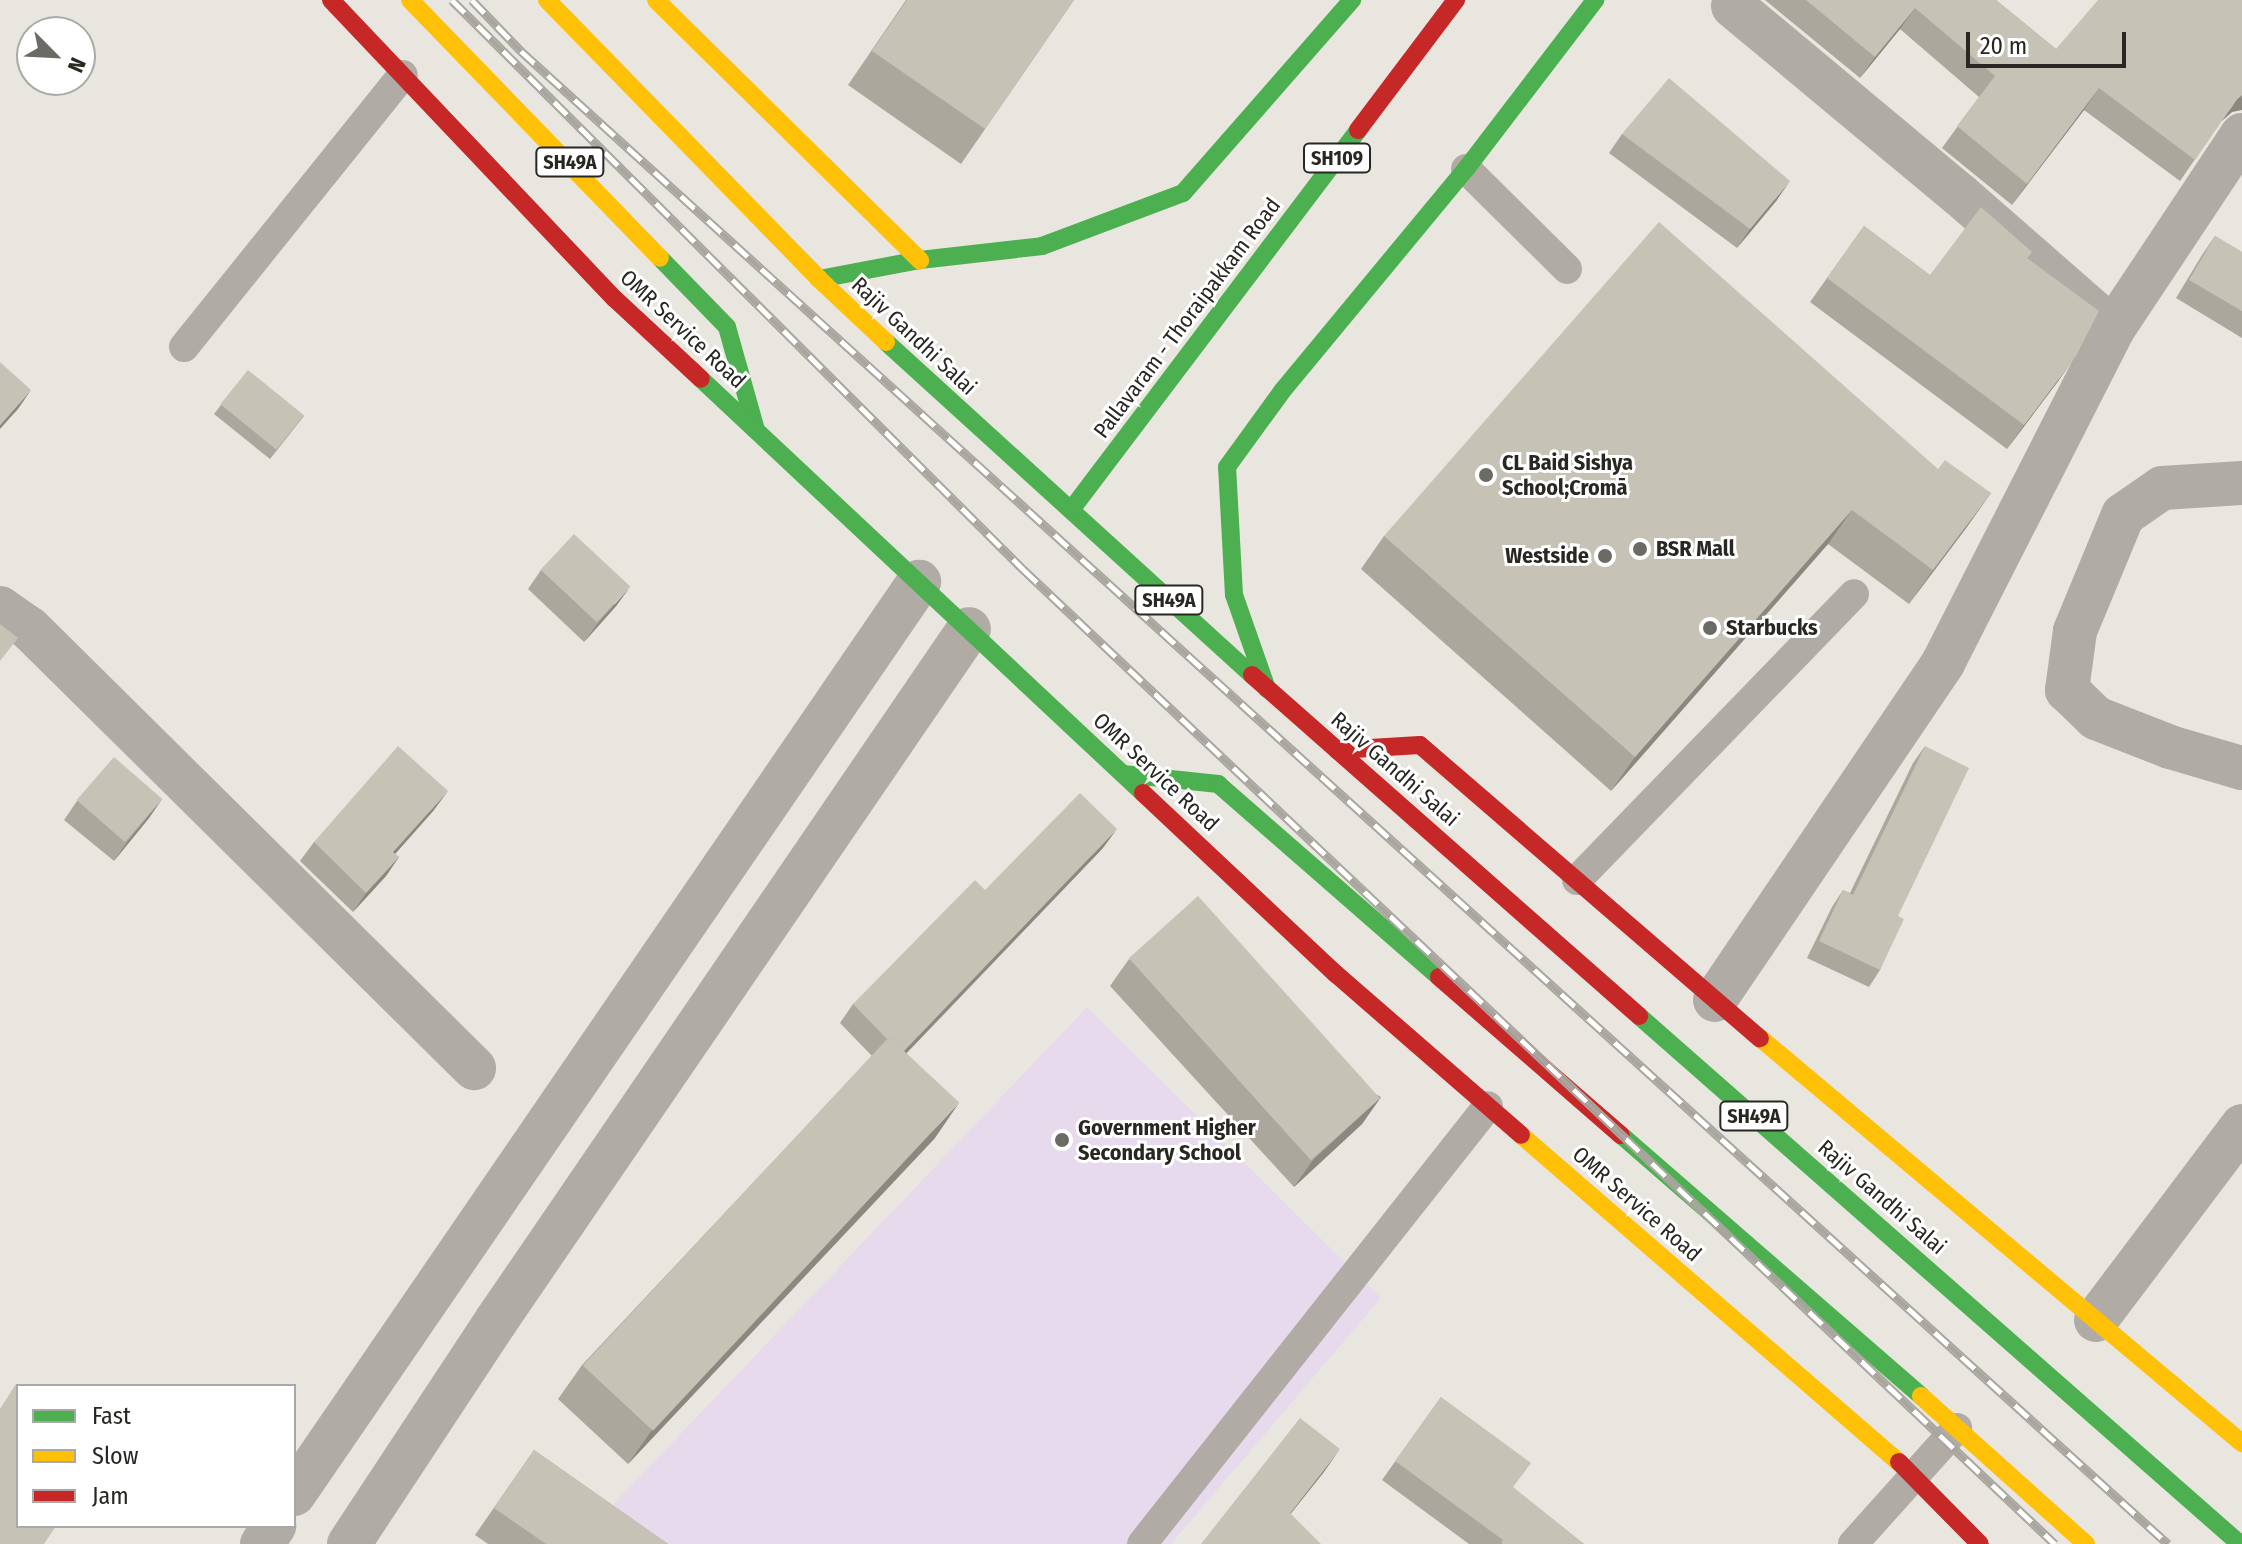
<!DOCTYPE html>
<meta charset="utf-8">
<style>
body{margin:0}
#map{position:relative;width:2242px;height:1544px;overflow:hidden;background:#e9e6df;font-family:"Fira Sans Condensed",sans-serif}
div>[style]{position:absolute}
.green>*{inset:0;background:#e7daec}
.lane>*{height:30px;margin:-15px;padding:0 15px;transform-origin:15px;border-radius:15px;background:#b0aca5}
.street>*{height:44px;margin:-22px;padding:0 22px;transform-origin:22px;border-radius:22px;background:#b0aca5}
.fast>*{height:18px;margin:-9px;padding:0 9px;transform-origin:9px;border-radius:9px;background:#4caf50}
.slow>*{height:18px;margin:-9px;padding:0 9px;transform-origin:9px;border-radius:9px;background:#ffc107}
.jam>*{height:18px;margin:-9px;padding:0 9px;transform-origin:9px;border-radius:9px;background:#c62828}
.rail>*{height:9px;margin-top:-4.5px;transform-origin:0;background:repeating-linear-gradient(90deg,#fff 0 18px,#a9a6a0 0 36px);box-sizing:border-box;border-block:2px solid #a9a6a0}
.wall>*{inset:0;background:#aba79d}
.shaded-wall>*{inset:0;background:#8b887f}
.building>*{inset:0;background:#c7c2b6;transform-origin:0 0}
.dots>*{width:22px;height:22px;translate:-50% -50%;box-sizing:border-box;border:4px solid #fff;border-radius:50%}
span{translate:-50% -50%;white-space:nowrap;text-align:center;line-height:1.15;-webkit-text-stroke:6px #fff;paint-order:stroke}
.shield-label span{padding:2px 6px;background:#fff;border:2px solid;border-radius:6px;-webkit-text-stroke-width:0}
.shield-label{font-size:20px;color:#292722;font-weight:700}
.street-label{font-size:22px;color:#292722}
.poi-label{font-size:22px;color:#292722;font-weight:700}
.left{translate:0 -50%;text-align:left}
.right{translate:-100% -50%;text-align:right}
.legend{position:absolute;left:16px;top:1384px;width:280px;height:144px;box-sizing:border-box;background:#fff;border:2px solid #a9a9a7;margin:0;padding:10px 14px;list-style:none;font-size:24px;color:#292722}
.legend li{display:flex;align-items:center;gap:16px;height:40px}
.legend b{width:40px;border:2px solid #a9a9a7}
.north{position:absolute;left:16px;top:16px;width:80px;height:80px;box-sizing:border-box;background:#fff;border:2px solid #a9a9a7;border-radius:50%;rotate:114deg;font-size:22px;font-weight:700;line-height:32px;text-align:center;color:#292722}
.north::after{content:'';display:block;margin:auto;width:28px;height:36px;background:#6c6a64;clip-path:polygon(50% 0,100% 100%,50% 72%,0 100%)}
.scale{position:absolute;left:1966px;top:32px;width:160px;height:36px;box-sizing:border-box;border:4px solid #292722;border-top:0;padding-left:10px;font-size:24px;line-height:28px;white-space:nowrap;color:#292722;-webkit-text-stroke:6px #fff;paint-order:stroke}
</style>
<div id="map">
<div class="green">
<div style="clip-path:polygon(1087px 1007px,1381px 1298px,1171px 1544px,659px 1544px,610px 1508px)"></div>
</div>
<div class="lane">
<div style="left:1466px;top:169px;width:142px;rotate:44.7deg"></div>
<div style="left:184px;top:347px;width:349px;rotate:-51.2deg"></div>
<div style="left:1577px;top:880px;width:398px;rotate:-45.9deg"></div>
<div style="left:1142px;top:1544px;width:558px;rotate:-51.69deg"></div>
<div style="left:1853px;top:1544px;width:156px;rotate:-48.1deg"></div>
</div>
<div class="street">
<div style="left:1733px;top:6px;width:295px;rotate:39.8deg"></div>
<div style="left:1960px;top:195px;width:193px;rotate:41.2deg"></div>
<div style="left:2242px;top:483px;width:80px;rotate:176.4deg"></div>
<div style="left:2162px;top:488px;width:47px;rotate:145.3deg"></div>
<div style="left:2123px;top:515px;width:126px;rotate:112.5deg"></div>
<div style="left:2075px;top:631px;width:60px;rotate:97.7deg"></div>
<div style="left:2067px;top:690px;width:40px;rotate:44deg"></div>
<div style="left:2096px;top:718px;width:79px;rotate:21.4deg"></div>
<div style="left:2170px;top:747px;width:75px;rotate:16.3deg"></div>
<div style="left:0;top:608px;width:35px;rotate:35deg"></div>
<div style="left:29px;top:628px;width:626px;rotate:44.68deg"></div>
<div style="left:1715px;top:1000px;width:407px;rotate:-55.9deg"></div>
<div style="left:1943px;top:663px;width:375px;rotate:-63deg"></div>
<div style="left:2113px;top:329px;width:233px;rotate:-56.4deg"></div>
<div style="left:2096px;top:1320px;width:243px;rotate:-53deg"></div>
<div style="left:294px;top:1494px;width:1106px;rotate:-55.58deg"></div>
<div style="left:262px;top:1544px;width:22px;rotate:-56deg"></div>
<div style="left:349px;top:1544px;width:267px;rotate:-56.6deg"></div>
<div style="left:496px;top:1321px;width:838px;rotate:-55.65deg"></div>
</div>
<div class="fast">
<div style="left:660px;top:258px;width:96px;rotate:45.8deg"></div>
<div style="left:727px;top:327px;width:107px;rotate:74.3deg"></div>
<div style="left:819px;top:279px;width:103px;rotate:-10.7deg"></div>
<div style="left:920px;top:260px;width:123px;rotate:-6.5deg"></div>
<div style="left:1042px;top:246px;width:151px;rotate:-20.6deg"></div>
<div style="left:1183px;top:193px;width:257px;rotate:-48.8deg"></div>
<div style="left:886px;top:342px;width:495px;rotate:42.3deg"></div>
<div style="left:701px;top:379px;width:606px;rotate:43.13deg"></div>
<div style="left:1071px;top:510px;width:476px;rotate:-52.9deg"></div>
<div style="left:1267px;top:689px;width:100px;rotate:-109.3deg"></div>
<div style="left:1234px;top:595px;width:128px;rotate:-93.1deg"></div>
<div style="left:1227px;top:467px;width:95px;rotate:-54deg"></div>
<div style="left:1283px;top:390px;width:287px;rotate:-50.4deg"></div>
<div style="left:1466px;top:169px;width:213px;rotate:-52.6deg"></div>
<div style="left:1123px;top:774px;width:96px;rotate:6deg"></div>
<div style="left:1218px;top:784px;width:293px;rotate:41.1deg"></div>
<div style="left:1639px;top:1016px;width:800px;rotate:41.3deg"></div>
<div style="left:1621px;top:1135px;width:398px;rotate:41deg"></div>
</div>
<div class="slow">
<div style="left:410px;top:0;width:359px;rotate:45.9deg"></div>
<div style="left:547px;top:0;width:390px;rotate:45.7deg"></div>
<div style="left:819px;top:279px;width:92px;rotate:43.2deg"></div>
<div style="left:656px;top:0;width:371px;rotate:44.6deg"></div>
<div style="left:1760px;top:1038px;width:630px;rotate:40.04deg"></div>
<div style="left:1521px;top:1135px;width:500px;rotate:40.9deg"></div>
<div style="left:1921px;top:1396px;width:222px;rotate:41.9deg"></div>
</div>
<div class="jam">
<div style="left:331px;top:0;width:412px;rotate:46.5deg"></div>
<div style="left:615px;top:299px;width:117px;rotate:42.9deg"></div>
<div style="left:1358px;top:130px;width:163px;rotate:-53deg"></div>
<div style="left:1252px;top:675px;width:516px;rotate:41.38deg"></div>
<div style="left:1337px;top:750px;width:83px;rotate:-3.4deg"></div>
<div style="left:1420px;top:745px;width:449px;rotate:40.8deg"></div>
<div style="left:1143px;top:793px;width:265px;rotate:43.2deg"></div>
<div style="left:1336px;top:974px;width:245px;rotate:41deg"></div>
<div style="left:1439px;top:977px;width:241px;rotate:41deg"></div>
<div style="left:1899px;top:1462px;width:115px;rotate:45.4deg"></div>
</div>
<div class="rail">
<div style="left:452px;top:0;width:808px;rotate:44.9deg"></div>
<div style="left:1024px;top:570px;width:1418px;rotate:43.37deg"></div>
<div style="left:472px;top:0;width:71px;rotate:46.1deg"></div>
<div style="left:521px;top:51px;width:2223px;rotate:42.19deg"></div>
</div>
<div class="wall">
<div style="clip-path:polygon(906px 0,1074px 0,961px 164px,848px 85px)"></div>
<div style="clip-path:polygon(1765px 0,1996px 0,2056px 49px,2232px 112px,2222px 120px,2180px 181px,2084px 110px,2012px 205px,1942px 148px,1979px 97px,1900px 29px,1860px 78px)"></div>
<div style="clip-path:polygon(1622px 134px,1777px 200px,1737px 248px,1609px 153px)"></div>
<div style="clip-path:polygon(1864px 226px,1930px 275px,2027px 258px,2059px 380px,2007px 449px,1810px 302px)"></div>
<div style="clip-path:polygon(2215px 236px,2242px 252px,2242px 338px,2176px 298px,2202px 255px)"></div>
<div style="clip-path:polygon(221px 405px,304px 416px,270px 459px,214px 414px)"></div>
<div style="clip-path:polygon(1938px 469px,1991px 493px,1909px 604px,1828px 544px,1611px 791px,1361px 569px,1384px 536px)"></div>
<div style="clip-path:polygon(541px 570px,617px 605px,584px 642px,528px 589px)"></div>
<div style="clip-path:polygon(1925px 746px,1898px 916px,1880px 970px,1869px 987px,1807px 958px,1832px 907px,1843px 890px,1850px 893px,1913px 763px)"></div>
<div style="clip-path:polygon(162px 799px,149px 818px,114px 861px,64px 820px,77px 801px)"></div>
<div style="clip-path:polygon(434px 810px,395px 854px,399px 857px,386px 876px,353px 912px,300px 861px,314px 842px)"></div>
<div style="clip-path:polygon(1103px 848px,906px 1054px,935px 1138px,628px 1464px,558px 1399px,582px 1365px,872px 1056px,840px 1023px,853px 1004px)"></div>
<div style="clip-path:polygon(1129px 959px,1381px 1097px,1362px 1124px,1294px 1187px,1110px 986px)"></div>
<div style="clip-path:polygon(1441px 1397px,1513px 1488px,1584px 1544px,1469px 1544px,1382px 1480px)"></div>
<div style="clip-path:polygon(534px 1450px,668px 1544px,488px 1544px,475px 1535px)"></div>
</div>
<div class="shaded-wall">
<div style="clip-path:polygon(1915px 8px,1900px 29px,1860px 78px,1875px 57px)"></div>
<div style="clip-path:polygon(2099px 88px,2084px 110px,2012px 205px,2027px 184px)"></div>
<div style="clip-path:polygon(2242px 95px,2242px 110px,2232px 112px,2222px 121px,2237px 99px)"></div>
<div style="clip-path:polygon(1790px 181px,1777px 200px,1737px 248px,1750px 229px)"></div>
<div style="clip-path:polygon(2076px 356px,2059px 380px,2007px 449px,2024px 425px)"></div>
<div style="clip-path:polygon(31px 390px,18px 409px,0 429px,0 425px)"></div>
<div style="clip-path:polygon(1991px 493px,1967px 527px,1909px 604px,1933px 570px)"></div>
<div style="clip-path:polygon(1852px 510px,1828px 544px,1611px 791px,1635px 757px)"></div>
<div style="clip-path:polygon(630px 587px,617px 605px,584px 642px,598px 623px)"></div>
<div style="clip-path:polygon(448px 791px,434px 810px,380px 871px,393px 852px)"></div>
<div style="clip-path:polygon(162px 799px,149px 818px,114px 861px,127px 842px)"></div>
<div style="clip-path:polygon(1117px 829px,1103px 848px,888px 1072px,901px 1054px)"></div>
<div style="clip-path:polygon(399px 857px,386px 876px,353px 912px,366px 893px)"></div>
<div style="clip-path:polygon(1381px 1097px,1362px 1124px,1294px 1187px,1313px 1160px)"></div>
<div style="clip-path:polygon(959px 1103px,935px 1138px,628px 1464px,652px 1430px)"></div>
<div style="clip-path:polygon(1340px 1449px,1324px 1472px,1273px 1536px,1290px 1513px)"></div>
</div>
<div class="building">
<div style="clip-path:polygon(907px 0,1074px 0,985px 129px,872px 51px)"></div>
<div style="clip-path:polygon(1806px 0,1996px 0,2056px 49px,2098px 0,2242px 0,2242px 95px,2237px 99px,2195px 160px,2099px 88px,2027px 184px,1957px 126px,1995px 76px,1915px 8px,1875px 57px)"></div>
<div style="clip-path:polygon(1669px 78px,1790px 181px,1750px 229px,1622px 134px)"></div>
<div style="clip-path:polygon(1981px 207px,2032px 252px,2027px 258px,2099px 311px,2076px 356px,2024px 425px,1827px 278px,1864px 226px,1930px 275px)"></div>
<div style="clip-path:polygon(1659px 222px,1938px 469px,1945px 460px,1991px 493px,1933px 570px,1852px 510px,1635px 757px,1384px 536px)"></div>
<div style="clip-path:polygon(2215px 236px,2242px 252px,2242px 311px,2189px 280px)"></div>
<div style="clip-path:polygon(0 362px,31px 390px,0 425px)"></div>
<div style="left:248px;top:370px;width:72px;height:44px;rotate:39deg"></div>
<div style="left:574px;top:534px;width:77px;height:49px;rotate:43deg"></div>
<div style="clip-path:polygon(0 624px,18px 638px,0 661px)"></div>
<div style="clip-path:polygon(398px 746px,448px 791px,393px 852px,399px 857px,366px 893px,314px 842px)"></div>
<div style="clip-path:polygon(1925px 746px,1969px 768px,1898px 916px,1904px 919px,1880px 970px,1819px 941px,1843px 890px,1853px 895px)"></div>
<div style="left:114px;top:757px;width:64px;height:57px;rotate:41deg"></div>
<div style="clip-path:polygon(1080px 793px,1117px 829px,904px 1051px,889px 1037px,887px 1039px,853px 1004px,975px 880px,985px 890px)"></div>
<div style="left:1198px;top:896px;width:272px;height:93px;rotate:48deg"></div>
<div style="left:889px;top:1037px;width:96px;height:449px;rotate:43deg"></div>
<div style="clip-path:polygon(16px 1384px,18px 1386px,18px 1526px,56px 1526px,44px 1544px,0 1544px,0 1409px)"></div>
<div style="clip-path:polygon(1441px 1397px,1531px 1463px,1513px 1487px,1584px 1544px,1503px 1544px,1501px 1543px,1503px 1540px,1395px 1461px)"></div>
<div style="clip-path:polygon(1300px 1418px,1340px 1449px,1290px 1513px,1321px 1544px,1201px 1544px)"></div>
<div style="clip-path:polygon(534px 1450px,668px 1544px,546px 1544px,494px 1508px)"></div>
</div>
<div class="dots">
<div style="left:1486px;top:475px;background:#6c6a64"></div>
<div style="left:1640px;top:549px;background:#6c6a64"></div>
<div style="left:1605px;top:556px;background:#6c6a64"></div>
<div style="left:1710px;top:628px;background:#6c6a64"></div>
<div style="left:1062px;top:1140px;background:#6c6a64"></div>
</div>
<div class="shield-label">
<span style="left:1337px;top:158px">SH109</span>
<span style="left:570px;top:162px">SH49A</span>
<span style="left:1169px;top:600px">SH49A</span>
<span style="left:1754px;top:1116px">SH49A</span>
</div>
<div class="street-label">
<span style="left:1187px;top:318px;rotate:-53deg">Pallavaram - Thoraipakkam Road</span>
<span style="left:683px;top:329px;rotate:43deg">OMR Service Road</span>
<span style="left:914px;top:336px;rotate:43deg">Rajiv Gandhi Salai</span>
<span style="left:1395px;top:769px;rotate:41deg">Rajiv Gandhi Salai</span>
<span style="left:1156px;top:772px;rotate:43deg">OMR Service Road</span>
<span style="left:1882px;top:1197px;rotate:41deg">Rajiv Gandhi Salai</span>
<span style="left:1637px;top:1204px;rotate:41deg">OMR Service Road</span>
</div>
<div class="poi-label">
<span class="left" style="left:1502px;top:475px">CL Baid Sishya<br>School;Cromā</span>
<span class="left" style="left:1656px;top:549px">BSR Mall</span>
<span class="right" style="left:1589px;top:556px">Westside</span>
<span class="left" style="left:1726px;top:628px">Starbucks</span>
<span class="left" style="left:1078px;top:1140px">Government Higher<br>Secondary School</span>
</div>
<ul class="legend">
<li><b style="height:10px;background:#4caf50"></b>Fast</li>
<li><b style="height:10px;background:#ffc107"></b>Slow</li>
<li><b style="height:10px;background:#c62828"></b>Jam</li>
</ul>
<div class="north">N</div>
<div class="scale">20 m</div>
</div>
